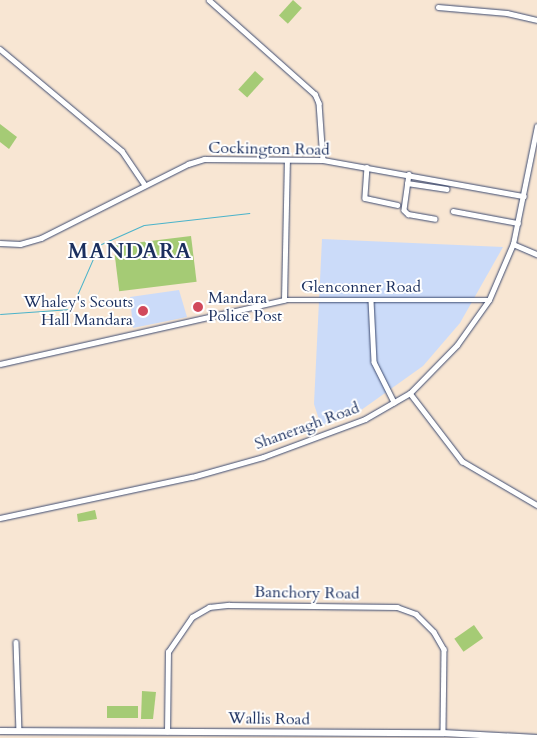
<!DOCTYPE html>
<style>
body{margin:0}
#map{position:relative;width:537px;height:738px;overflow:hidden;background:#f8e6d3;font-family:Cardo,serif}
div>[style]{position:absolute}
.built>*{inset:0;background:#cbdbf9}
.green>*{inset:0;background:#a5cb75;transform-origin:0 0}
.stream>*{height:1px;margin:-0.5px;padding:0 0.5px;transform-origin:0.5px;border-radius:0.5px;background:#4bb3ca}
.roads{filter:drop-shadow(0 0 1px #3c4a70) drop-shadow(0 0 1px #3c4a70)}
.minor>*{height:4.5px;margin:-2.25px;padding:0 2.25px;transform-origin:2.25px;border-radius:2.25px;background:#fff}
.tertiary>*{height:5.5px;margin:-2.75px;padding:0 2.75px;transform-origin:2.75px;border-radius:2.75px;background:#fff}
.dots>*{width:14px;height:14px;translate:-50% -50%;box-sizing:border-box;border:2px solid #fff;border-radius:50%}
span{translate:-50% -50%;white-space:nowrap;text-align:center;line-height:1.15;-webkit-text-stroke:4px #fff;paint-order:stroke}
.street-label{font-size:16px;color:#1b2f5e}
.poi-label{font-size:16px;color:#1b2f5e}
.left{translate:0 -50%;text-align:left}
.right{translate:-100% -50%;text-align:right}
.district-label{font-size:21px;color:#1b2f5e;font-weight:700;letter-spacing:1px}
</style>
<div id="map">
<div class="built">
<div style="clip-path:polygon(322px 239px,503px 247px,460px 323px,423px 366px,357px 413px,321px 426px,314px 404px)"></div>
<div style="clip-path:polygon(179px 290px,187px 317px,133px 328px,130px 297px)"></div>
</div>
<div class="green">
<div style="left:293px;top:0;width:12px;height:21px;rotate:42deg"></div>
<div style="left:255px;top:71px;width:12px;height:25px;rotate:42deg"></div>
<div style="clip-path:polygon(0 124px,17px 137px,9px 149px,0 142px)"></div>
<div style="left:191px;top:236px;width:46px;height:78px;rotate:83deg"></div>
<div style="clip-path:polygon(95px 510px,97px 519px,78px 522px,77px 514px)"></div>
<div style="left:474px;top:625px;width:16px;height:24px;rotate:55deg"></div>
<div style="clip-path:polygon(142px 691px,156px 692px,153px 719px,141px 719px)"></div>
<div style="left:138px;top:706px;width:12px;height:31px;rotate:90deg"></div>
</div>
<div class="stream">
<div style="left:0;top:314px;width:71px;rotate:-4deg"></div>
<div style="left:71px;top:309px;width:70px;rotate:-66.4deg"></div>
<div style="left:99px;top:245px;width:49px;rotate:-24deg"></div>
<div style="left:144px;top:225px;width:106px;rotate:-6.5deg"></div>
</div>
<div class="roads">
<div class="minor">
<div style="left:209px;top:0;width:142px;rotate:41.6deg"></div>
<div style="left:315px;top:94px;width:10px;rotate:66deg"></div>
<div style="left:319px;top:103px;width:57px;rotate:86deg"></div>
<div style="left:438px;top:7px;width:69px;rotate:5deg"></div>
<div style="left:507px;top:13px;width:31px;rotate:13deg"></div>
<div style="left:0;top:49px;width:159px;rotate:39.9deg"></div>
<div style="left:122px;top:151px;width:41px;rotate:55.9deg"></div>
<div style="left:367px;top:167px;width:31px;rotate:94deg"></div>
<div style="left:365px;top:198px;width:33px;rotate:12deg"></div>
<div style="left:409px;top:174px;width:36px;rotate:98deg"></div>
<div style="left:404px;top:210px;width:6px;rotate:45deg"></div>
<div style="left:408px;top:214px;width:27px;rotate:10deg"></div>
<div style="left:407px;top:183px;width:40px;rotate:8.5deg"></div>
<div style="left:453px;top:211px;width:66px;rotate:10.5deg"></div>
<div style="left:0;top:243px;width:20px;rotate:3deg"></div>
<div style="left:20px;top:244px;width:22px;rotate:-16deg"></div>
<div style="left:41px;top:238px;width:165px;rotate:-26.7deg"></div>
<div style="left:188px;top:164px;width:17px;rotate:-17deg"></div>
<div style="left:204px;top:159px;width:119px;rotate:0.5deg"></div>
<div style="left:323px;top:160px;width:204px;rotate:10.2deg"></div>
<div style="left:513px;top:244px;width:26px;rotate:23deg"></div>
<div style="left:284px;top:300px;width:139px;rotate:-88.8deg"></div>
<div style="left:371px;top:300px;width:62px;rotate:87.2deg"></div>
<div style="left:374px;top:362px;width:45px;rotate:63.4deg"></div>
<div style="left:0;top:364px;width:291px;rotate:-12.7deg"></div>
<div style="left:284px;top:300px;width:205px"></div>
<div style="left:410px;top:393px;width:86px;rotate:52.6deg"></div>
<div style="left:462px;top:461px;width:87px;rotate:30.4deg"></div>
<div style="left:0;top:518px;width:196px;rotate:-12.1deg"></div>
<div style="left:192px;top:477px;width:74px;rotate:-15.7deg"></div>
<div style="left:263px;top:457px;width:109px;rotate:-20.4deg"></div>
<div style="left:365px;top:419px;width:52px;rotate:-30deg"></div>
<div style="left:410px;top:393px;width:67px;rotate:-45.6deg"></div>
<div style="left:457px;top:345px;width:55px;rotate:-54.6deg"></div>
<div style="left:489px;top:300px;width:61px;rotate:-66.8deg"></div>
<div style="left:513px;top:244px;width:120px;rotate:-78.5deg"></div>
<div style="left:16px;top:642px;width:89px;rotate:88.1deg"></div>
<div style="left:167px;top:732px;width:80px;rotate:-89.3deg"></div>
<div style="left:168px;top:652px;width:42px;rotate:-55.6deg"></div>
<div style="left:192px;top:617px;width:20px;rotate:-30deg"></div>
<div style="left:209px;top:607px;width:20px;rotate:-6deg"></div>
<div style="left:229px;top:605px;width:168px;rotate:0.7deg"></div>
<div style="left:397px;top:607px;width:20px;rotate:20deg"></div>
<div style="left:416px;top:614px;width:25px;rotate:45deg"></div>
<div style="left:434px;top:632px;width:20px;rotate:60deg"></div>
<div style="left:444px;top:649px;width:84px;rotate:90.7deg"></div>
</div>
<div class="tertiary">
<div style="left:0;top:731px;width:443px;rotate:0.3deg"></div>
<div style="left:443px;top:733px;width:94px;rotate:3deg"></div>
</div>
</div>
<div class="dots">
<div style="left:198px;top:307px;background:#d1495b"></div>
<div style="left:143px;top:311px;background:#d1495b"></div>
</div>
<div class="street-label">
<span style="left:269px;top:149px;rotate:1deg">Cockington Road</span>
<span style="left:361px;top:287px">Glenconner Road</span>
<span style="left:307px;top:426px;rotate:-20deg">Shaneragh Road</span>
<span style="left:307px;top:593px;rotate:1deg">Banchory Road</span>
<span style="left:269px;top:719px;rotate:1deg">Wallis Road</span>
</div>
<div class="poi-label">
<span class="left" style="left:208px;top:307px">Mandara<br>Police Post</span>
<span class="right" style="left:133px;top:311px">Whaley's Scouts<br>Hall Mandara</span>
</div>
<div class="district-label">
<span style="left:130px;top:252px">MANDARA</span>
</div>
</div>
